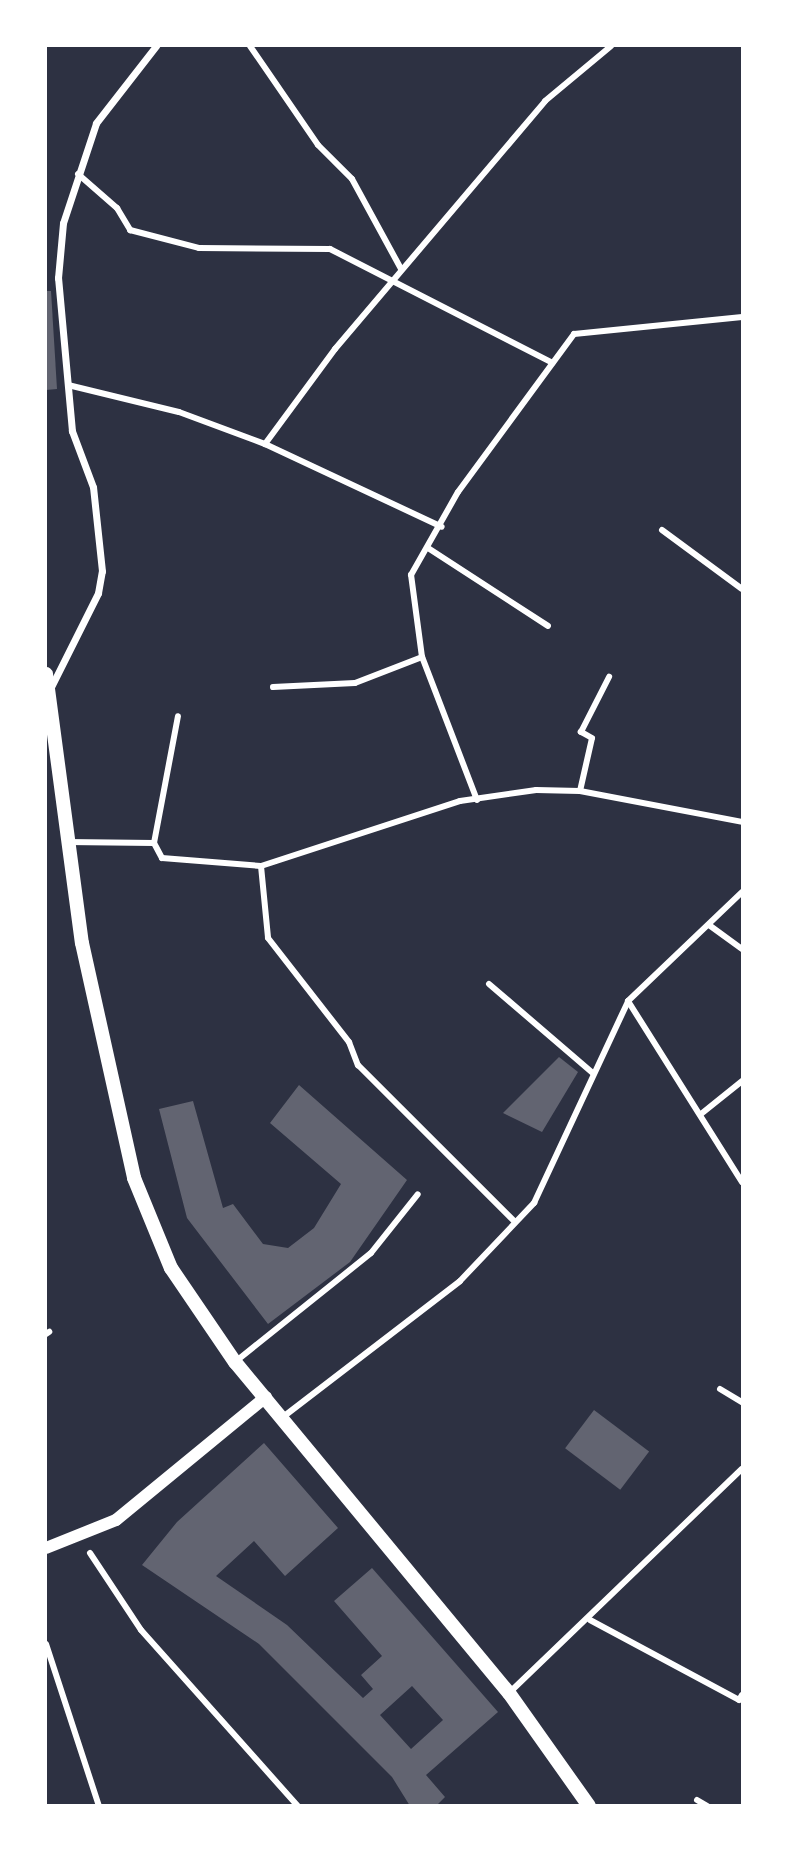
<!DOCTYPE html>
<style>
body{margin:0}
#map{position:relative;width:788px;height:1851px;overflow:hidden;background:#2d3142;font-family:Poppins,sans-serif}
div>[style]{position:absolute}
.building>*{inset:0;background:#626471;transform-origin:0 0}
.pedestrian>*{height:6px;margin:-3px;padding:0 3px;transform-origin:3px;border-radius:3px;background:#fff}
.minor>*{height:7px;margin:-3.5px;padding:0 3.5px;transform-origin:3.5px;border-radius:3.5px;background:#fff}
.tertiary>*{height:12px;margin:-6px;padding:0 6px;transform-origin:6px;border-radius:6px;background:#fff}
.secondary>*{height:14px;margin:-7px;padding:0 7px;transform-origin:7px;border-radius:7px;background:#fff}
span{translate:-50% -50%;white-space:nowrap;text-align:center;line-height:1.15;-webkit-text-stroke:7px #fff;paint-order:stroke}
.frame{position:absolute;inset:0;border:47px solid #fff;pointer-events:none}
</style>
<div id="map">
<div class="building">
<div style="clip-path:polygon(46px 291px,51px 291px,57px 389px,46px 390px)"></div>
<div style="clip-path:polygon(559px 1057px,578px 1072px,542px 1132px,503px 1113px)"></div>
<div style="clip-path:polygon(299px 1085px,407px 1180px,350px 1262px,268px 1324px,187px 1218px,159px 1109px,193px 1101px,223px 1208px,233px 1204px,263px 1244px,288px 1248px,314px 1228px,341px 1184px,270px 1123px)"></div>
<div style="left:594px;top:1410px;width:69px;height:48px;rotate:37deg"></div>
<div style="clip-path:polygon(evenodd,264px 1443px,338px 1528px,285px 1576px,254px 1541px,216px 1576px,287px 1625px,363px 1698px,373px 1689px,361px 1675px,382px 1656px,334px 1601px,372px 1568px,498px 1712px,426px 1775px,445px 1797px,436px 1806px,410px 1806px,392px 1777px,259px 1644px,142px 1565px,177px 1522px,264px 1443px,412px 1686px,443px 1720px,411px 1749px,380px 1715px,412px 1686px)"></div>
</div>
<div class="pedestrian">
<div style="left:250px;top:46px;width:120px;rotate:55.5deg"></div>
<div style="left:318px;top:145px;width:48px;rotate:45deg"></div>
<div style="left:352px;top:179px;width:102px;rotate:61.4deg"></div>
<div style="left:78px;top:174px;width:52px;rotate:41.1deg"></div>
<div style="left:117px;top:208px;width:26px;rotate:59deg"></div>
<div style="left:130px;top:230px;width:71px;rotate:14.6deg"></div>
<div style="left:199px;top:248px;width:131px;rotate:0.4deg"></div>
<div style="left:330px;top:249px;width:250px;rotate:27.1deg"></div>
<div style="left:68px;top:385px;width:114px;rotate:13.7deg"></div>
<div style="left:179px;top:412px;width:92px;rotate:20.4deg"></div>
<div style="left:265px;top:444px;width:195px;rotate:25.1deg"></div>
<div style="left:265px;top:444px;width:118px;rotate:-53.6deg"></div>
<div style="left:335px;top:349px;width:325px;rotate:-49.7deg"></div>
<div style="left:545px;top:101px;width:86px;rotate:-39.8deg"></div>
<div style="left:662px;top:530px;width:99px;rotate:36.4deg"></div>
<div style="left:428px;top:548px;width:143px;rotate:33deg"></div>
<div style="left:273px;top:687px;width:82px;rotate:-2.8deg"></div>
<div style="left:355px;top:683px;width:72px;rotate:-21.2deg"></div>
<div style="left:580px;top:791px;width:54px;rotate:-77.2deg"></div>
<div style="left:592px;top:738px;width:13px;rotate:-151deg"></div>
<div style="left:581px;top:732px;width:62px;rotate:-63deg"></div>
<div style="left:477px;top:800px;width:153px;rotate:-111deg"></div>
<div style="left:422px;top:657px;width:83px;rotate:-97.6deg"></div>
<div style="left:411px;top:575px;width:95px;rotate:-60.5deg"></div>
<div style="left:458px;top:492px;width:196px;rotate:-53.7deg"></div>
<div style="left:574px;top:334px;width:169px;rotate:-5.8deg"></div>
<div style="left:67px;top:842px;width:87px;rotate:0.7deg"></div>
<div style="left:154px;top:843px;width:17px;rotate:62deg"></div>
<div style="left:162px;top:858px;width:99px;rotate:4.6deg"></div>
<div style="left:261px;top:866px;width:209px;rotate:-18.1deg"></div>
<div style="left:460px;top:801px;width:77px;rotate:-8.2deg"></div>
<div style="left:536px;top:790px;width:44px;rotate:1.3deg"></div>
<div style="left:580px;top:791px;width:165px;rotate:10.8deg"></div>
<div style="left:154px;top:843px;width:129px;rotate:-79.3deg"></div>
<div style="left:261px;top:866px;width:72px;rotate:84.4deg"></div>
<div style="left:268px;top:938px;width:132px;rotate:52.1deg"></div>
<div style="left:349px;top:1042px;width:25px;rotate:69deg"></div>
<div style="left:358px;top:1065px;width:222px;rotate:45deg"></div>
<div style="left:709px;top:925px;width:41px;rotate:36deg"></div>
<div style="left:489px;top:984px;width:137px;rotate:40.6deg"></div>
<div style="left:628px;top:1001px;width:214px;rotate:57.8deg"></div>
<div style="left:701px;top:1114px;width:53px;rotate:-38.8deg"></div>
<div style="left:46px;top:1334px;width:4px;rotate:-34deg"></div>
<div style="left:235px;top:1362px;width:174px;rotate:-38.7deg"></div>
<div style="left:371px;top:1253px;width:75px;rotate:-51.5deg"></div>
<div style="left:720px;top:1389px;width:26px;rotate:31deg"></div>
<div style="left:283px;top:1417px;width:223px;rotate:-37.5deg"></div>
<div style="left:460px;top:1281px;width:108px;rotate:-46.5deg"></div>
<div style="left:534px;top:1203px;width:223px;rotate:-65deg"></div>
<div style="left:628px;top:1001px;width:158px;rotate:-43.7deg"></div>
<div style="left:90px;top:1553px;width:92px;rotate:56.5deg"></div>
<div style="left:141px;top:1630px;width:236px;rotate:48.3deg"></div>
<div style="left:590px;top:1620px;width:169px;rotate:28.2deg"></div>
<div style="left:739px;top:1700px;width:6px;rotate:-59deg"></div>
<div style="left:46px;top:1644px;width:170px;rotate:71.9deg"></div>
<div style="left:509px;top:1693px;width:323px;rotate:-43.9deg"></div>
<div style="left:697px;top:1800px;width:12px;rotate:31deg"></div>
</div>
<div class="minor">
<div style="left:51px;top:687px;width:105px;rotate:-63.4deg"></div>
<div style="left:98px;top:593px;width:22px;rotate:-80deg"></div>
<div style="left:102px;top:571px;width:84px;rotate:-96.1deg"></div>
<div style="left:93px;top:487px;width:60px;rotate:-110.6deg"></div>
<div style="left:72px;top:431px;width:154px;rotate:-95.2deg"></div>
<div style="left:58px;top:278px;width:55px;rotate:-84.8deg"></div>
<div style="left:63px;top:223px;width:105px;rotate:-71.7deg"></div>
<div style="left:96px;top:123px;width:98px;rotate:-52.1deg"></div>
</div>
<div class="tertiary">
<div style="left:46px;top:1548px;width:75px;rotate:-21.8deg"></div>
<div style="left:116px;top:1520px;width:194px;rotate:-39.4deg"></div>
</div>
<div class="secondary">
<div style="left:46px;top:674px;width:271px;rotate:82.4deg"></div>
<div style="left:82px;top:943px;width:241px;rotate:77.5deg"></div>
<div style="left:134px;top:1178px;width:97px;rotate:67.7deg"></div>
<div style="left:171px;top:1268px;width:114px;rotate:55.8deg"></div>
<div style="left:235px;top:1362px;width:430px;rotate:50.4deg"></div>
<div style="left:509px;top:1693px;width:138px;rotate:54.7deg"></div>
</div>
<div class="frame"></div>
</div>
